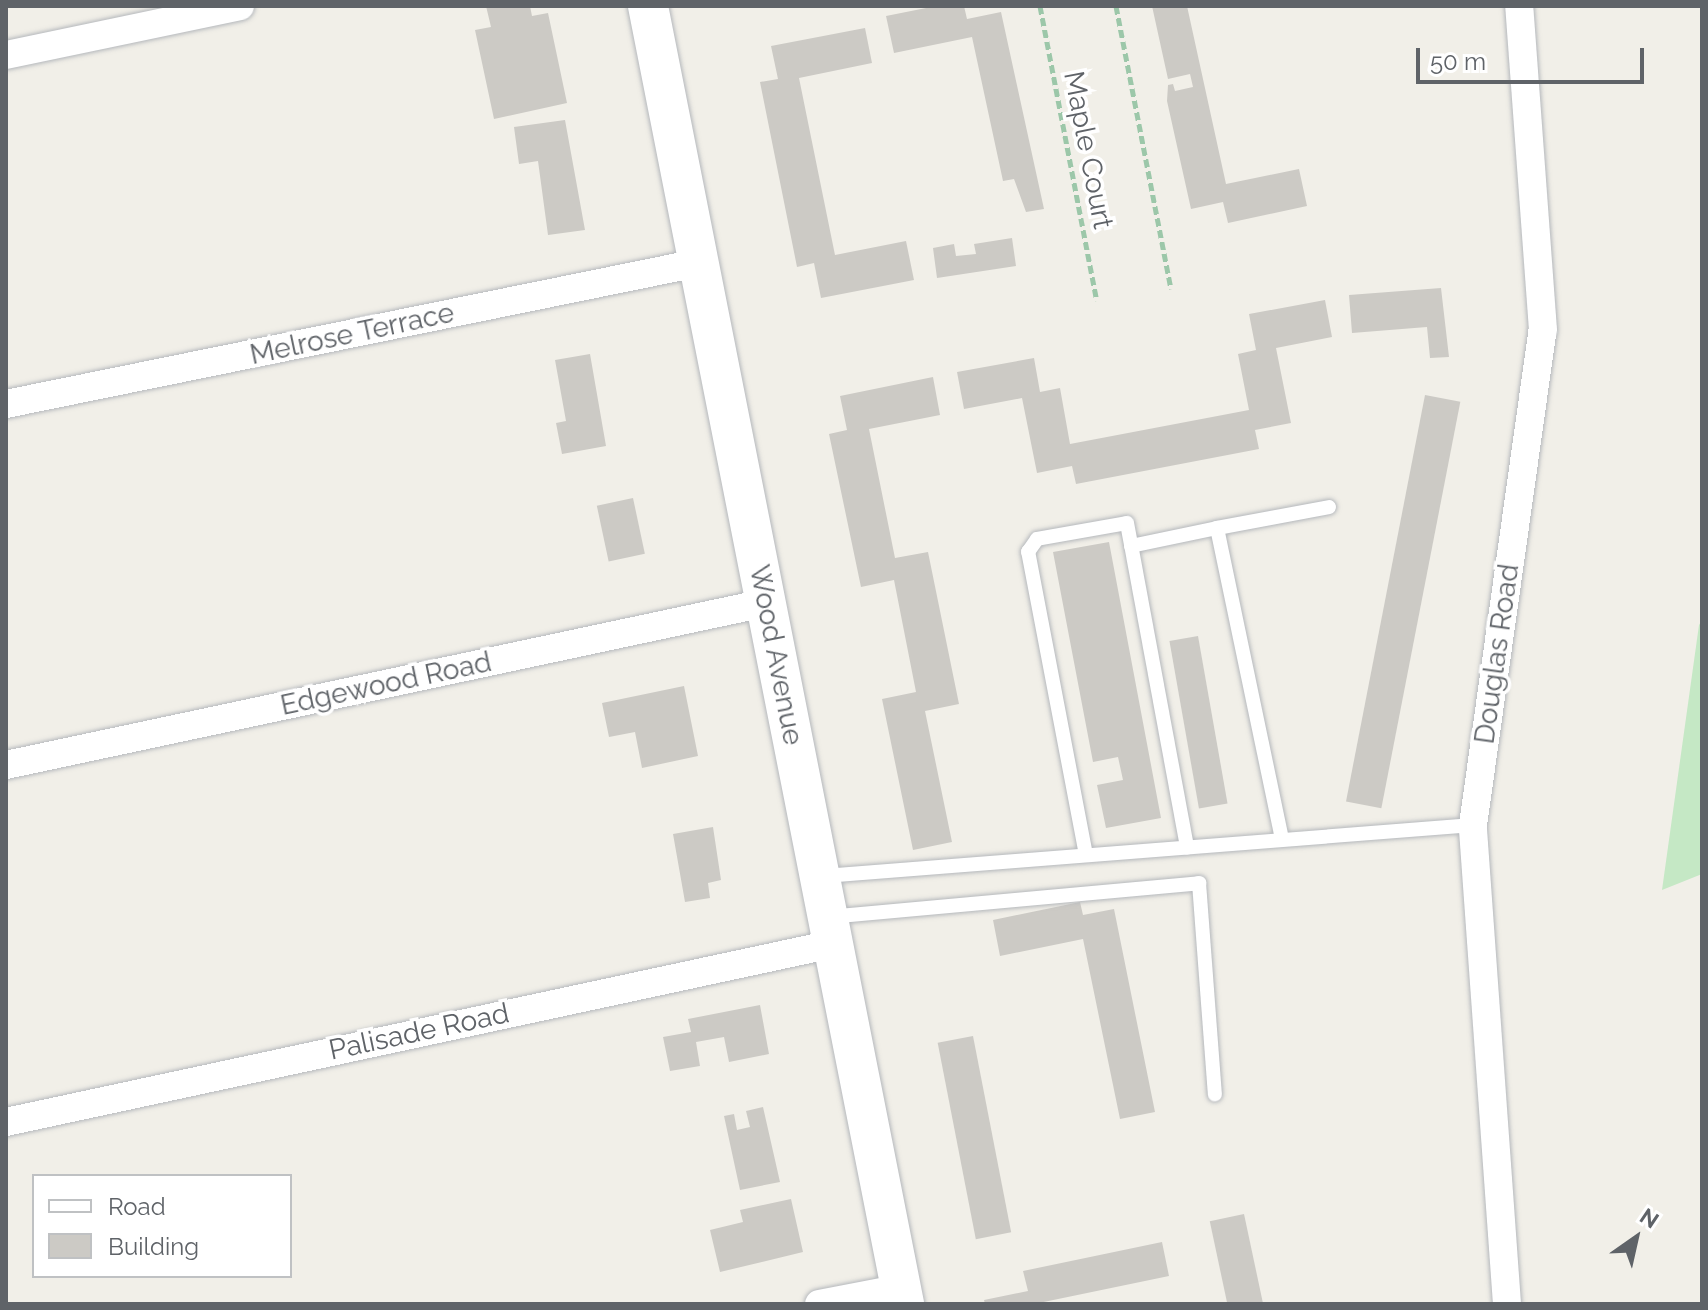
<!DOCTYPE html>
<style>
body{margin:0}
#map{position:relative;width:1708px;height:1310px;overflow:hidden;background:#f1efe8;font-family:Raleway,sans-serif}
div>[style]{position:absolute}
.green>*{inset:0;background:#c5e8c5}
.building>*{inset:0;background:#cccac5;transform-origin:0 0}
.path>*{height:5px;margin-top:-2.5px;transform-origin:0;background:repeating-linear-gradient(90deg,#9cc7a9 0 8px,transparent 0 12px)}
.roads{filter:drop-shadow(0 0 2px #b5b8bc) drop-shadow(0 0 2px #b5b8bc)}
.service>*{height:14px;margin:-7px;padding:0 7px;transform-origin:7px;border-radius:7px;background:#fff}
.minor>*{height:28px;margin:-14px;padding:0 14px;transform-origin:14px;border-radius:14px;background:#fff}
.secondary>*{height:40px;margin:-20px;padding:0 20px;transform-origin:20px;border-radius:20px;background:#fff}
span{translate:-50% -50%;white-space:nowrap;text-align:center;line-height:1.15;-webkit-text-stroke:7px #fff;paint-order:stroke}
.street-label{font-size:28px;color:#5f6368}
.frame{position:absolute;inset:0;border:8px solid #5f6368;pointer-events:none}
.legend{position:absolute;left:32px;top:1174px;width:260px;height:104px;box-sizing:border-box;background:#fff;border:2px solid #bfc1c3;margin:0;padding:10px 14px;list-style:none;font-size:24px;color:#5f6368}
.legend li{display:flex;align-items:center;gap:16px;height:40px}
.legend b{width:40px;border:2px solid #bfc1c3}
.north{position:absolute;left:1596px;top:1198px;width:80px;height:80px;-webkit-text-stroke:6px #fff;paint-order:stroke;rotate:34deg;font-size:22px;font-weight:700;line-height:32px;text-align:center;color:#5f6368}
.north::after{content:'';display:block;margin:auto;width:28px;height:36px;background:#5f6368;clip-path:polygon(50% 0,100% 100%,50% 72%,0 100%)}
.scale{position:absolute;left:1416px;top:48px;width:228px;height:36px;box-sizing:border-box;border:4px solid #5f6368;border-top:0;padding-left:10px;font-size:24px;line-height:28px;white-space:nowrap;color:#5f6368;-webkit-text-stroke:6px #fff;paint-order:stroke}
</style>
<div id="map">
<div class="green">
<div style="clip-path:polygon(1702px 620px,1702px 874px,1662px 890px,1699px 625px)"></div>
</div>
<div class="building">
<div style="clip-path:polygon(486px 6px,530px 6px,532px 16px,548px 13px,567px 103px,494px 119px,475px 30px,491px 27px)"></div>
<div style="clip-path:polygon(936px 6px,964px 6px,967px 19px,1001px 12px,1044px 209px,1026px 212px,1014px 179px,1003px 181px,972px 37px,894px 53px,886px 16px)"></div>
<div style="clip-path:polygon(1152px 6px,1187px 6px,1226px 184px,1299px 169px,1307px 206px,1228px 223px,1223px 202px,1191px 209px,1167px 101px,1168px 85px,1173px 84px,1175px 91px,1193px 87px,1190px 74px,1168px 79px)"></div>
<div style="clip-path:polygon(865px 28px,872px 63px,799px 78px,835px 255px,906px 241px,914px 280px,821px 298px,814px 263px,797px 267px,760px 82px,778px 79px,771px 46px)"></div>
<div style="clip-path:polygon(565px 120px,585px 230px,548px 235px,538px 161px,519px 164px,514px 127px)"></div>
<div style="clip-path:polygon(1012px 238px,1016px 266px,937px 278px,933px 248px,954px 244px,956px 256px,976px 254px,974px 244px)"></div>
<div style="clip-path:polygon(1441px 288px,1449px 357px,1430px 358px,1427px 327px,1352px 333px,1349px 295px)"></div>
<div style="clip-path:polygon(1325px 300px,1332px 337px,1276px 348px,1291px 423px,1255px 430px,1259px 449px,1076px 484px,1072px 466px,1037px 473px,1022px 398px,964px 409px,957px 372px,1034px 358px,1040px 392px,1060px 388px,1070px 444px,1249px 410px,1238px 354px,1256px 350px,1249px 314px)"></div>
<div style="clip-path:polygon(590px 354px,606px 446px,562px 454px,556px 423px,566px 421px,555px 360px)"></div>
<div style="clip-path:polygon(933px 377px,940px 415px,869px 429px,895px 558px,928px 552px,959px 704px,925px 711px,952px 842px,913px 850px,882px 699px,916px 692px,894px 580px,861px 587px,829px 434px,847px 430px,840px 396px)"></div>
<div style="left:1425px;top:395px;width:36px;height:414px;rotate:11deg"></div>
<div style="left:633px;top:498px;width:57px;height:37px;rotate:78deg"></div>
<div style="clip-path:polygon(1109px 542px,1161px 818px,1106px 828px,1097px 785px,1123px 780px,1118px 757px,1093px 762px,1053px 552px)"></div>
<div style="left:1198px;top:636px;width:170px;height:29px;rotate:80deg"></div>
<div style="clip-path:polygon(684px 686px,698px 756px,642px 768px,635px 732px,609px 737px,602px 703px)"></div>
<div style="clip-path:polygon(713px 827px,721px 880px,708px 883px,710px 898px,685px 902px,673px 834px)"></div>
<div style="clip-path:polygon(1080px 902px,1083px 915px,1114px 909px,1155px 1112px,1120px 1119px,1083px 939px,1000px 956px,993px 920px)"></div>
<div style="clip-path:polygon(760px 1005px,769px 1054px,729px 1062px,724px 1037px,696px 1042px,700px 1066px,670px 1071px,663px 1037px,691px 1032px,688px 1019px)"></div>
<div style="left:973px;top:1036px;width:200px;height:36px;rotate:79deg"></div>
<div style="clip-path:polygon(763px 1107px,780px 1182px,740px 1190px,724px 1116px,734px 1114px,737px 1130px,750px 1127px,746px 1111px)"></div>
<div style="clip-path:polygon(791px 1199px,803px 1252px,720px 1272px,710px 1230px,743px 1222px,740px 1210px)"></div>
<div style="left:1244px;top:1214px;width:92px;height:35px;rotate:78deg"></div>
<div style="clip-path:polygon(1162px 1242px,1169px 1276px,1034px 1304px,985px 1304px,984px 1300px,1028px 1291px,1023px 1271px)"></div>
</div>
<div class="path">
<div style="left:1040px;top:6px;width:300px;rotate:79.1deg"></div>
<div style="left:1116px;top:6px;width:288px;rotate:79deg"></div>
</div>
<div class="roads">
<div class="service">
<div style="left:1217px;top:528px;width:114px;rotate:-10.6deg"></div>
<div style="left:1131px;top:546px;width:88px;rotate:-11.8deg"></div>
<div style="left:1217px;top:528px;width:318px;rotate:78.2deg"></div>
<div style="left:1086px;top:855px;width:309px;rotate:-100.8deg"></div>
<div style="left:1028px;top:552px;width:16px;rotate:-55deg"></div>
<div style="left:1037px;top:539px;width:91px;rotate:-10.1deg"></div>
<div style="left:1127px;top:523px;width:330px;rotate:79.5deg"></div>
<div style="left:824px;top:876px;width:651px;rotate:-4.49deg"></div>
<div style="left:828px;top:917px;width:373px;rotate:-5.2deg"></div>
<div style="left:1199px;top:883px;width:212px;rotate:85.7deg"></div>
</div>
<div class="minor">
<div style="left:6px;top:55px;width:239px;rotate:-11.8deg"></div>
<div style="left:6px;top:404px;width:706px;rotate:-11.52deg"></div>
<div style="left:6px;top:765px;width:776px;rotate:-12.05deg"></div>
<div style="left:6px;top:1122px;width:846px;rotate:-12.15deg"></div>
<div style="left:819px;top:1304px;width:84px;rotate:-11deg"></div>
<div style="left:1507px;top:1304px;width:480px;rotate:-94.1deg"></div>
<div style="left:1473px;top:825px;width:500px;rotate:-82deg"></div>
<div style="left:1543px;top:330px;width:325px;rotate:-94.2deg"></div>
</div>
<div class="secondary">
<div style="left:648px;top:6px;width:1323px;rotate:78.84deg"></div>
</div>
</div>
<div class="street-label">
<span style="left:1088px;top:150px;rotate:79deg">Maple Court</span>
<span style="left:352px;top:334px;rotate:-12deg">Melrose Terrace</span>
<span style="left:1497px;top:654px;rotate:-82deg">Douglas Road</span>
<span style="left:776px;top:655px;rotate:79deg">Wood Avenue</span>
<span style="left:386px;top:684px;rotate:-12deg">Edgewood Road</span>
<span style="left:419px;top:1032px;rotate:-12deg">Palisade Road</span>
</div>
<div class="frame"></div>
<ul class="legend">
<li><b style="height:10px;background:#fff"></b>Road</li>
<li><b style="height:22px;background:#cccac5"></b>Building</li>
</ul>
<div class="north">N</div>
<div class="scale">50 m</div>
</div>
